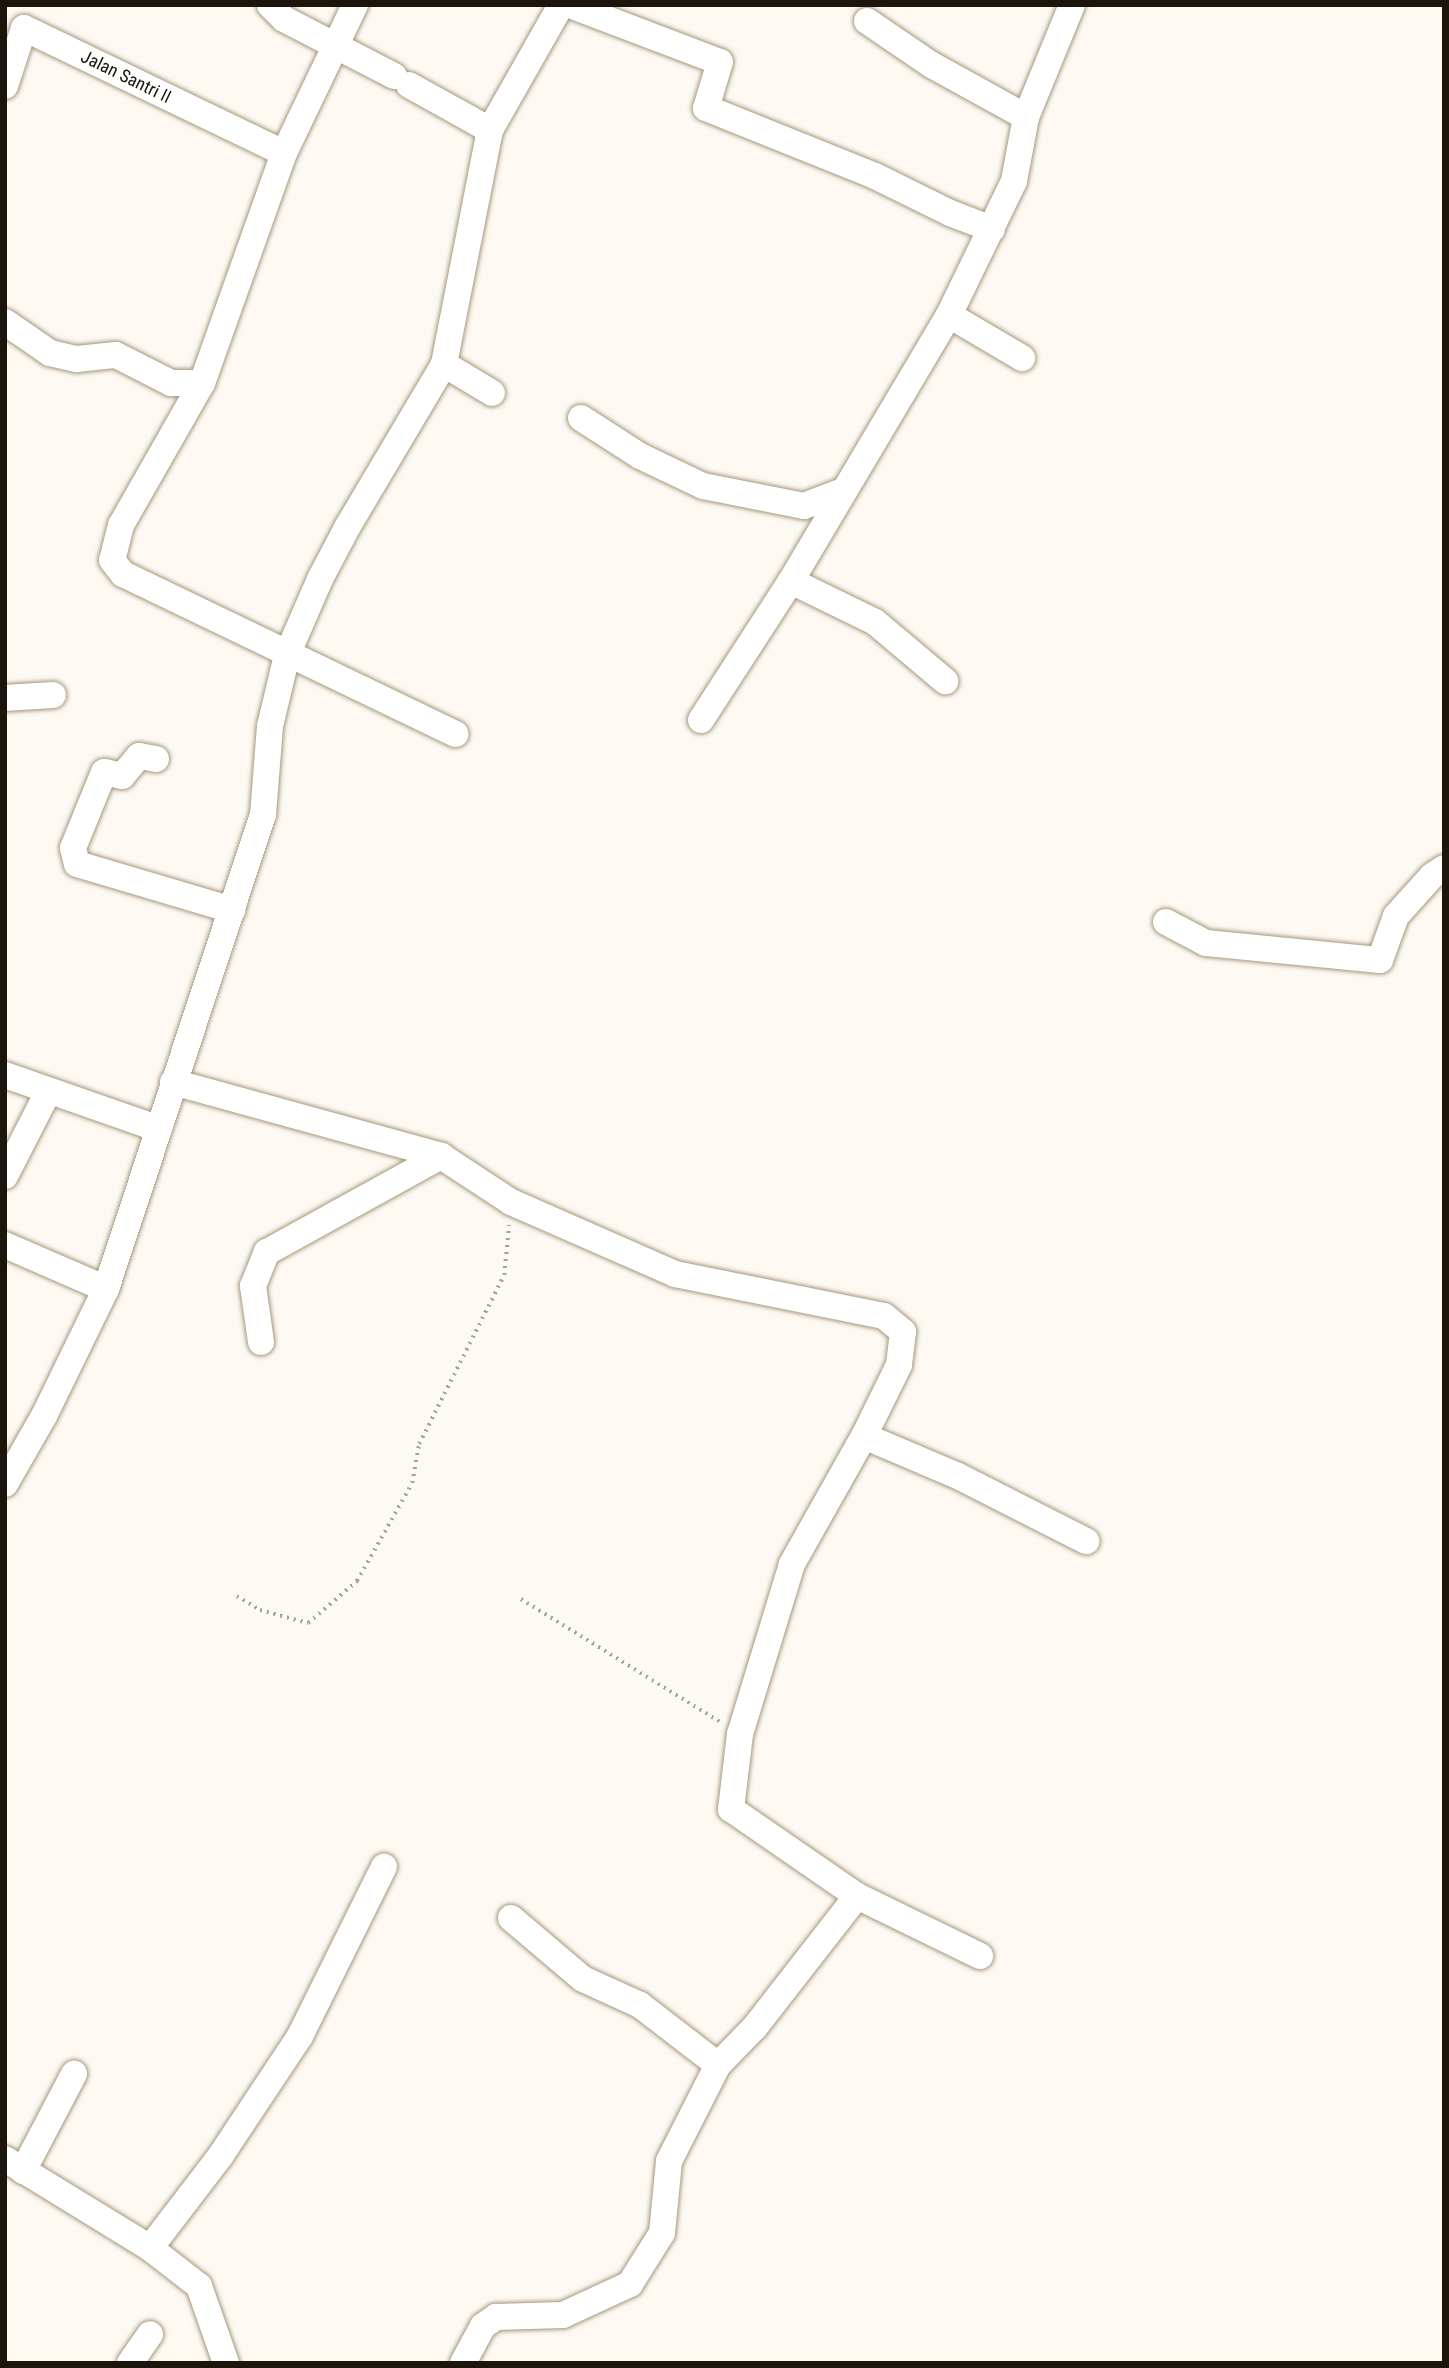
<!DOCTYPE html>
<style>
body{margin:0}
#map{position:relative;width:1449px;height:2368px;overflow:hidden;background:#fdf9f3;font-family:"Roboto Condensed",sans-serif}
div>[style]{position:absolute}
.path>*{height:3.5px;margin-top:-1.75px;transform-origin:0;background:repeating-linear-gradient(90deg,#a6a29a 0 2px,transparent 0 7px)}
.roads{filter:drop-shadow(0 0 2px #a6977b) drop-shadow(0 0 2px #a6977b)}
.minor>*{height:26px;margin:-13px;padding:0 13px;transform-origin:13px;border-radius:13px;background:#fff}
span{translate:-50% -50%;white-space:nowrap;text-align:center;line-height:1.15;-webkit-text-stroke:5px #fff;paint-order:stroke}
.street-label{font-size:18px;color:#1b150b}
.frame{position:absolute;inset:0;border:7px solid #1b150b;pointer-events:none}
</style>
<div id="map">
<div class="path">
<div style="left:237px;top:1596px;width:27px;rotate:31deg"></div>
<div style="left:260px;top:1610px;width:50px;rotate:15.2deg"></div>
<div style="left:308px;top:1623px;width:65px;rotate:-40.6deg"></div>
<div style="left:357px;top:1581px;width:112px;rotate:-60.7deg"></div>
<div style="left:412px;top:1483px;width:40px;rotate:-80deg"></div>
<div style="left:419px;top:1444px;width:189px;rotate:-63.3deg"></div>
<div style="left:504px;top:1275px;width:50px;rotate:-84.3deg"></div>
<div style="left:521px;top:1599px;width:234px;rotate:31.7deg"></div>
</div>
<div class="roads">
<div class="minor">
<div style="left:270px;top:5px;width:20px;rotate:45deg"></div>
<div style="left:284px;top:19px;width:124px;rotate:27.4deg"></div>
<div style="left:355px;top:5px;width:164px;rotate:115.6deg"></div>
<div style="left:284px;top:153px;width:244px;rotate:109.6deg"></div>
<div style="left:202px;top:383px;width:163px;rotate:119.7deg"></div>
<div style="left:121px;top:525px;width:36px;rotate:104deg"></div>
<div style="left:112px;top:560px;width:18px;rotate:52deg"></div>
<div style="left:123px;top:574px;width:369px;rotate:25.7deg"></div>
<div style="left:570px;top:5px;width:160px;rotate:20.8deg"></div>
<div style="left:720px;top:62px;width:48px;rotate:106.9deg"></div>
<div style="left:706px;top:108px;width:182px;rotate:21.9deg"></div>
<div style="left:875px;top:176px;width:84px;rotate:26.3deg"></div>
<div style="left:950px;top:213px;width:45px;rotate:20.9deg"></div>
<div style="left:867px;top:21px;width:76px;rotate:34.3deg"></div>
<div style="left:930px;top:64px;width:110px;rotate:28.9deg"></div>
<div style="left:409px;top:85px;width:93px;rotate:29.1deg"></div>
<div style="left:5px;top:86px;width:61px;rotate:-71.9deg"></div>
<div style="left:24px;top:28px;width:288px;rotate:25.7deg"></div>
<div style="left:949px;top:315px;width:85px;rotate:30.5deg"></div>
<div style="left:5px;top:322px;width:55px;rotate:34.6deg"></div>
<div style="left:50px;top:353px;width:28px;rotate:13deg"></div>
<div style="left:77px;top:359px;width:39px;rotate:-6deg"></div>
<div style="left:116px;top:355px;width:62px;rotate:27deg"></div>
<div style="left:171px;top:383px;width:31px"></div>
<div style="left:444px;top:364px;width:56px;rotate:31.1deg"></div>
<div style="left:581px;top:418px;width:70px;rotate:32.8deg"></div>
<div style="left:640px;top:456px;width:70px;rotate:25.5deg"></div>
<div style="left:703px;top:486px;width:103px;rotate:11.2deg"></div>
<div style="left:804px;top:506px;width:42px;rotate:-21deg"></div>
<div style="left:791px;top:581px;width:93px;rotate:26deg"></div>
<div style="left:875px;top:622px;width:92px;rotate:40.1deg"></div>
<div style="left:5px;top:698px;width:48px;rotate:-3.6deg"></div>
<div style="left:701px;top:720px;width:166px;rotate:-57.1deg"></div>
<div style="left:791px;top:581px;width:309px;rotate:-59.3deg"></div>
<div style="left:949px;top:315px;width:149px;rotate:-64.1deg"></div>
<div style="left:1014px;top:181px;width:65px;rotate:-79.4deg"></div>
<div style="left:1026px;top:117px;width:121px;rotate:-67.7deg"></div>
<div style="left:156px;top:759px;width:17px;rotate:-170deg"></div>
<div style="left:139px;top:756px;width:26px;rotate:130deg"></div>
<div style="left:122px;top:776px;width:18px;rotate:-167deg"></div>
<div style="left:104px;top:772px;width:82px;rotate:112.2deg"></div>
<div style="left:73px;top:848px;width:16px;rotate:76deg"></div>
<div style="left:77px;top:864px;width:162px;rotate:16.5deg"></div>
<div style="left:1166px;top:922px;width:45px;rotate:27.7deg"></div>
<div style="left:1206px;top:943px;width:175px;rotate:5.6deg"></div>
<div style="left:1380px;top:960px;width:47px;rotate:-70deg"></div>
<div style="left:1396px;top:916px;width:54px;rotate:-48deg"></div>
<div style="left:1432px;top:876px;width:14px;rotate:-34deg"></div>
<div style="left:5px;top:1075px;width:163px;rotate:19.3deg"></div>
<div style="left:173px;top:1082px;width:278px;rotate:15.4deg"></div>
<div style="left:441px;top:1156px;width:84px;rotate:33.3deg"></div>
<div style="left:511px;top:1202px;width:179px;rotate:23.7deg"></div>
<div style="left:675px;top:1274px;width:213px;rotate:11.4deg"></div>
<div style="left:884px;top:1316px;width:25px;rotate:40deg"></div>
<div style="left:903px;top:1332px;width:33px;rotate:97deg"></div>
<div style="left:899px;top:1365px;width:79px;rotate:116.2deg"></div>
<div style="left:864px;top:1436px;width:147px;rotate:119.4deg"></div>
<div style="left:792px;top:1564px;width:178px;rotate:107deg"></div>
<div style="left:740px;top:1734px;width:76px;rotate:96.8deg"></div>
<div style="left:731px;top:1809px;width:153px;rotate:34.6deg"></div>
<div style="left:857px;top:1896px;width:137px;rotate:26deg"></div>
<div style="left:5px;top:1176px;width:94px;rotate:-62.9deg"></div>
<div style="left:5px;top:1245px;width:110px;rotate:23.5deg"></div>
<div style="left:261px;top:1342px;width:57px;rotate:-98.1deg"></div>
<div style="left:253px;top:1286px;width:37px;rotate:-68deg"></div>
<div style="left:267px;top:1252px;width:199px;rotate:-28.9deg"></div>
<div style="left:864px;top:1436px;width:102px;rotate:23.1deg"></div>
<div style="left:958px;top:1476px;width:144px;rotate:26.9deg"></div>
<div style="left:5px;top:1484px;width:78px;rotate:-60.2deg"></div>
<div style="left:44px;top:1416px;width:141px;rotate:-64deg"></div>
<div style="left:106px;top:1289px;width:499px;rotate:-71.7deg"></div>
<div style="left:263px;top:815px;width:89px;rotate:-85.5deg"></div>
<div style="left:270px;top:726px;width:73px;rotate:-76.5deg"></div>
<div style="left:287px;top:655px;width:83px;rotate:-66.5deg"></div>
<div style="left:320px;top:579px;width:60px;rotate:-62.2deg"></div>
<div style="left:348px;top:526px;width:188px;rotate:-59.3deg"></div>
<div style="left:444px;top:364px;width:238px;rotate:-78.9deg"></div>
<div style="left:490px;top:130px;width:144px;rotate:-60.4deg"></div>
<div style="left:511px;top:1918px;width:94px;rotate:40.3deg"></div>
<div style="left:583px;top:1979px;width:63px;rotate:24.5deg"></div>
<div style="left:640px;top:2005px;width:98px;rotate:37.6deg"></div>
<div style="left:5px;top:2159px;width:170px;rotate:31.5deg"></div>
<div style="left:150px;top:2248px;width:62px;rotate:37.8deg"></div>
<div style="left:199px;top:2286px;width:82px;rotate:70.7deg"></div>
<div style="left:23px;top:2171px;width:110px;rotate:-62.3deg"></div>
<div style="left:150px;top:2248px;width:117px;rotate:-52.6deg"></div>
<div style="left:221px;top:2155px;width:143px;rotate:-56.4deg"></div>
<div style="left:300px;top:2036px;width:189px;rotate:-63.6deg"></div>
<div style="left:130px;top:2363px;width:35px;rotate:-55deg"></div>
<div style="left:463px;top:2363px;width:42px;rotate:-61.6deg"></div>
<div style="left:483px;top:2326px;width:16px;rotate:-35deg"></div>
<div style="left:496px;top:2317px;width:67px;rotate:-1.7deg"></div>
<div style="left:563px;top:2315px;width:74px;rotate:-24.8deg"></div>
<div style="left:630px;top:2284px;width:60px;rotate:-57.9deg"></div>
<div style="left:662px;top:2233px;width:72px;rotate:-84.4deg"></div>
<div style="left:669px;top:2161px;width:108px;rotate:-63deg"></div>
<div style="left:718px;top:2065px;width:53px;rotate:-45.8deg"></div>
<div style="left:755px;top:2027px;width:166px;rotate:-52.1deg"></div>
</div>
</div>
<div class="street-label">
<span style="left:126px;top:77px;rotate:26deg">Jalan Santri II</span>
</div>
<div class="frame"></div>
</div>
